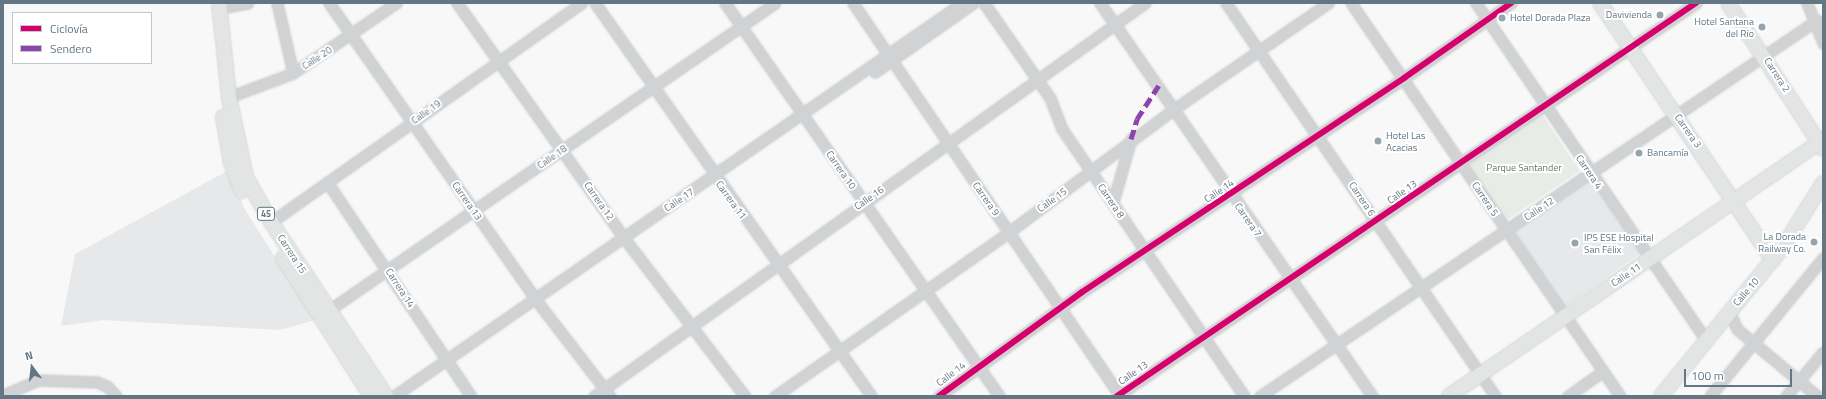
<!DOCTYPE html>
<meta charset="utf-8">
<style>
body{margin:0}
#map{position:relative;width:1826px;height:399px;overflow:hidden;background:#f8f8f8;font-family:"Titillium Web",sans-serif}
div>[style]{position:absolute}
.built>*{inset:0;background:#e7e8e9;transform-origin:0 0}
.green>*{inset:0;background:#e8ece6;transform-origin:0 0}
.roads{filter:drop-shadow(0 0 1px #d4d5d6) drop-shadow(0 0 1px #d4d5d6)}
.minor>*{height:11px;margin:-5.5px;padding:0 5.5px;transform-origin:5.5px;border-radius:5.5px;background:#d1d2d3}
.major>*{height:14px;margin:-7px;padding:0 7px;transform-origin:7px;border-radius:7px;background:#e3e4e4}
.quiet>*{height:5px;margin-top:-2.5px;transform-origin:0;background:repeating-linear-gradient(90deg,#8e44ad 0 10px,transparent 0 15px)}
.cycleway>*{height:6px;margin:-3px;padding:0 3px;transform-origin:3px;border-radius:3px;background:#d6006c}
.dots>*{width:11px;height:11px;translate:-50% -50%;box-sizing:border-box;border:2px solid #fff;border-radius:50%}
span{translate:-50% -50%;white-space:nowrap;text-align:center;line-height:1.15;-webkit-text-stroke:4px #fff;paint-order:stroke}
.shield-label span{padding:1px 3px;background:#fff;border:1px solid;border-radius:3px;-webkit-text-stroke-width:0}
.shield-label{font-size:9px;color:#627684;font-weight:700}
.poi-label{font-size:10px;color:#627684}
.right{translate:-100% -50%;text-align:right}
.left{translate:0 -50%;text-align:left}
.street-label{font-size:10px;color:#627684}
.park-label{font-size:10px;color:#677b62}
.frame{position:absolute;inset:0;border:4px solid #627684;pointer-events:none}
.legend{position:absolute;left:12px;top:12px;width:140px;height:52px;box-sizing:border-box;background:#fff;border:1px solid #c0c8ce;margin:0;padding:5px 7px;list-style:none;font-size:12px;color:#627684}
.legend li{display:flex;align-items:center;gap:8px;height:20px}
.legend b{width:20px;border:1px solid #c0c8ce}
.north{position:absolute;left:12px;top:347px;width:40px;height:40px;-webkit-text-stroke:3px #fff;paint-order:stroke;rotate:345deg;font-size:11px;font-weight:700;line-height:16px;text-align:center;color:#627684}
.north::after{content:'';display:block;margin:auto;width:14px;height:18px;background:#627684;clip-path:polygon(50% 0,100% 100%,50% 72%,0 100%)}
.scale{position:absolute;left:1684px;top:369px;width:108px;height:18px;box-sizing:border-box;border:2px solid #627684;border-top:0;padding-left:5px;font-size:12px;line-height:14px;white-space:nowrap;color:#627684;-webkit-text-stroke:3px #fff;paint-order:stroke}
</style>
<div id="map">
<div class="built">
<div style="clip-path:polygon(229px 170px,244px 208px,315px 320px,280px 330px,103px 320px,61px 326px,75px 254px)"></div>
<div style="left:1588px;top:179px;width:91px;height:93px;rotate:55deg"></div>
</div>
<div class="green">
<div style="left:1543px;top:116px;width:66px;height:89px;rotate:56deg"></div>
</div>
<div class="roads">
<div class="minor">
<div style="left:277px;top:3px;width:72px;rotate:77.1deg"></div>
<div style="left:329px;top:3px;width:362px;rotate:55.1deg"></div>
<div style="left:536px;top:300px;width:121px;rotate:52.4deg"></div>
<div style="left:457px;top:3px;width:288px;rotate:54.6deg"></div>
<div style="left:624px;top:238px;width:199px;rotate:52.6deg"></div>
<div style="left:595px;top:3px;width:480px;rotate:54.9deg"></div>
<div style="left:725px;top:3px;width:479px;rotate:55.1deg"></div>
<div style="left:853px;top:3px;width:475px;rotate:55.8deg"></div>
<div style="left:984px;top:3px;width:116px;rotate:55.2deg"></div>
<div style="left:1050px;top:98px;width:33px;rotate:69deg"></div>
<div style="left:1062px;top:129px;width:323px;rotate:55.7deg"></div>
<div style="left:1100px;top:3px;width:478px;rotate:55.3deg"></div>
<div style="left:1226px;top:3px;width:476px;rotate:55.6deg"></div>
<div style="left:1351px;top:3px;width:476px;rotate:55.6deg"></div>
<div style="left:1476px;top:3px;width:407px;rotate:55.7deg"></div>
<div style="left:1807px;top:3px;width:43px;rotate:68.2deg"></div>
<div style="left:220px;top:8px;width:28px;rotate:-10deg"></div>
<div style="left:875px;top:72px;width:120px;rotate:-35.1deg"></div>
<div style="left:229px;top:97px;width:68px;rotate:-20.6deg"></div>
<div style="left:293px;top:73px;width:125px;rotate:-34.2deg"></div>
<div style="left:327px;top:182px;width:258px;rotate:56.1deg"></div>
<div style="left:1113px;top:202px;width:66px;rotate:-74.1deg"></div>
<div style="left:271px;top:222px;width:380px;rotate:-35.2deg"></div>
<div style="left:329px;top:310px;width:541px;rotate:-34.54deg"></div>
<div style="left:1729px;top:311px;width:20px;rotate:66deg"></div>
<div style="left:1737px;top:329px;width:104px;rotate:39.9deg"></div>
<div style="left:3px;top:395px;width:38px;rotate:-23deg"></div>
<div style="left:38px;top:380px;width:59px;rotate:1.9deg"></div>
<div style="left:97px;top:382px;width:12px;rotate:24deg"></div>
<div style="left:108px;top:387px;width:12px;rotate:48deg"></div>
<div style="left:394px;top:396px;width:691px;rotate:-34.68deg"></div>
<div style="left:594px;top:396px;width:677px;rotate:-35.5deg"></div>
<div style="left:775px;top:396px;width:286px;rotate:-35deg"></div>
<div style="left:1009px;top:232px;width:206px;rotate:-36.7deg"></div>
<div style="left:1174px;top:109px;width:187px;rotate:-34.5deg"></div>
<div style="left:939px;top:396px;width:177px;rotate:-36deg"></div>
<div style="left:1082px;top:292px;width:387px;rotate:-33.6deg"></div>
<div style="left:1404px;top:78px;width:131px;rotate:-35deg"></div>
<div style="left:1117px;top:396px;width:700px;rotate:-34.17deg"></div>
<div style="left:1260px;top:396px;width:672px;rotate:-34.02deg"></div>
<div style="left:1568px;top:396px;width:43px;rotate:-35.5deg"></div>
<div style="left:1710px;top:396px;width:178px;rotate:-50.7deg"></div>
<div style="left:1786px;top:396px;width:57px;rotate:-49.9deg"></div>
</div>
<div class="major">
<div style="left:219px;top:3px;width:95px;rotate:83.9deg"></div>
<div style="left:229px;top:97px;width:82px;rotate:78deg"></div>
<div style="left:246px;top:177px;width:51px;rotate:60.9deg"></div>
<div style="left:271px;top:222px;width:209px;rotate:56.5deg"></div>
<div style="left:1600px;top:3px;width:310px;rotate:56.1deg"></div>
<div style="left:1728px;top:3px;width:174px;rotate:56.9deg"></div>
<div style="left:223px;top:117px;width:47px;rotate:80.1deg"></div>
<div style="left:231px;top:163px;width:30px;rotate:69deg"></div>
<div style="left:283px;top:258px;width:164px;rotate:57.5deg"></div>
<div style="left:1449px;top:396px;width:453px;rotate:-34.4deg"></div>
<div style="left:1661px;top:396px;width:193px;rotate:-50.7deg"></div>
<div style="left:1783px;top:247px;width:75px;rotate:-58deg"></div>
</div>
</div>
<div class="quiet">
<div style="left:1131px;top:139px;width:21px;rotate:-73deg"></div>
<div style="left:1137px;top:119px;width:40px;rotate:-57.1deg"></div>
</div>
<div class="cycleway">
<div style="left:939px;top:396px;width:177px;rotate:-36deg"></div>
<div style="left:1082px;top:292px;width:387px;rotate:-33.6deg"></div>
<div style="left:1404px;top:78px;width:131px;rotate:-35deg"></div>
<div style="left:1117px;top:396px;width:700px;rotate:-34.17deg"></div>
</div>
<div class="dots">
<div style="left:1660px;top:15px;background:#96a4ad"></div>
<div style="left:1502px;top:18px;background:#96a4ad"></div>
<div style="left:1762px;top:27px;background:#96a4ad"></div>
<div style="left:1378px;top:141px;background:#96a4ad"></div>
<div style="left:1639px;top:153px;background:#96a4ad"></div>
<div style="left:1814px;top:242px;background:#96a4ad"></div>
<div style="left:1575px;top:243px;background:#96a4ad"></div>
</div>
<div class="shield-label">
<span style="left:266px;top:214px">45</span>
</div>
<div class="poi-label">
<span class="right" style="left:1652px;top:15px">Davivienda</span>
<span class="left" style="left:1510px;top:18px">Hotel Dorada Plaza</span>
<span class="right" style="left:1754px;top:27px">Hotel Santana<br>del Río</span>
<span class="left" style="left:1386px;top:141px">Hotel Las<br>Acacias</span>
<span class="left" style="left:1647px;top:153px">Bancamía</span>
<span class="right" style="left:1806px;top:242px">La Dorada<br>Railway Co.</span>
<span class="left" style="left:1584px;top:243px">IPS ESE Hospital<br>San Félix</span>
</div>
<div class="street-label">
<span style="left:317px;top:58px;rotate:-33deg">Calle 20</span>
<span style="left:1777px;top:75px;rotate:57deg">Carrera 2</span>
<span style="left:426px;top:112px;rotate:-36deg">Calle 19</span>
<span style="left:1688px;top:131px;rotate:55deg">Carrera 3</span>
<span style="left:552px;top:157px;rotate:-35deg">Calle 18</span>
<span style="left:841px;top:170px;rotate:55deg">Carrera 10</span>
<span style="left:1589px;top:172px;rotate:56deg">Carrera 4</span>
<span style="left:1219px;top:191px;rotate:-34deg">Calle 14</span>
<span style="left:1402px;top:192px;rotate:-35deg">Calle 13</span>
<span style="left:869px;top:198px;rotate:-35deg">Calle 16</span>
<span style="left:986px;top:199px;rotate:55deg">Carrera 9</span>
<span style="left:1362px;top:199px;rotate:56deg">Carrera 6</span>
<span style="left:1485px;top:199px;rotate:56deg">Carrera 5</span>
<span style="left:679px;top:200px;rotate:-34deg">Calle 17</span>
<span style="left:731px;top:200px;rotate:54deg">Carrera 11</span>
<span style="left:1052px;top:200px;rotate:-36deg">Calle 15</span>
<span style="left:467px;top:201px;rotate:55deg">Carrera 13</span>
<span style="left:599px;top:201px;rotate:55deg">Carrera 12</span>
<span style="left:1111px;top:201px;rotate:56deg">Carrera 8</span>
<span style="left:1539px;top:209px;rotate:-34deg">Calle 12</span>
<span style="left:1248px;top:220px;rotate:55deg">Carrera 7</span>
<span style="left:292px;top:254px;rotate:57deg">Carrera 15</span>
<span style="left:1626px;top:275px;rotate:-34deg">Calle 11</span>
<span style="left:400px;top:288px;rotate:57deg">Carrera 14</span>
<span style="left:1746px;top:292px;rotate:-49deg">Calle 10</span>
<span style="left:1133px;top:373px;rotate:-35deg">Calle 13</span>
<span style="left:951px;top:374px;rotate:-37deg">Calle 14</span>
</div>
<div class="park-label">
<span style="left:1524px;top:168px">Parque Santander</span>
</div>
<div class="frame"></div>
<ul class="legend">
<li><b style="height:5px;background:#d6006c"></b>Ciclovía</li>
<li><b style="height:5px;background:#8e44ad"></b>Sendero</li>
</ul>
<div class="north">N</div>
<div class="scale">100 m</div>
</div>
